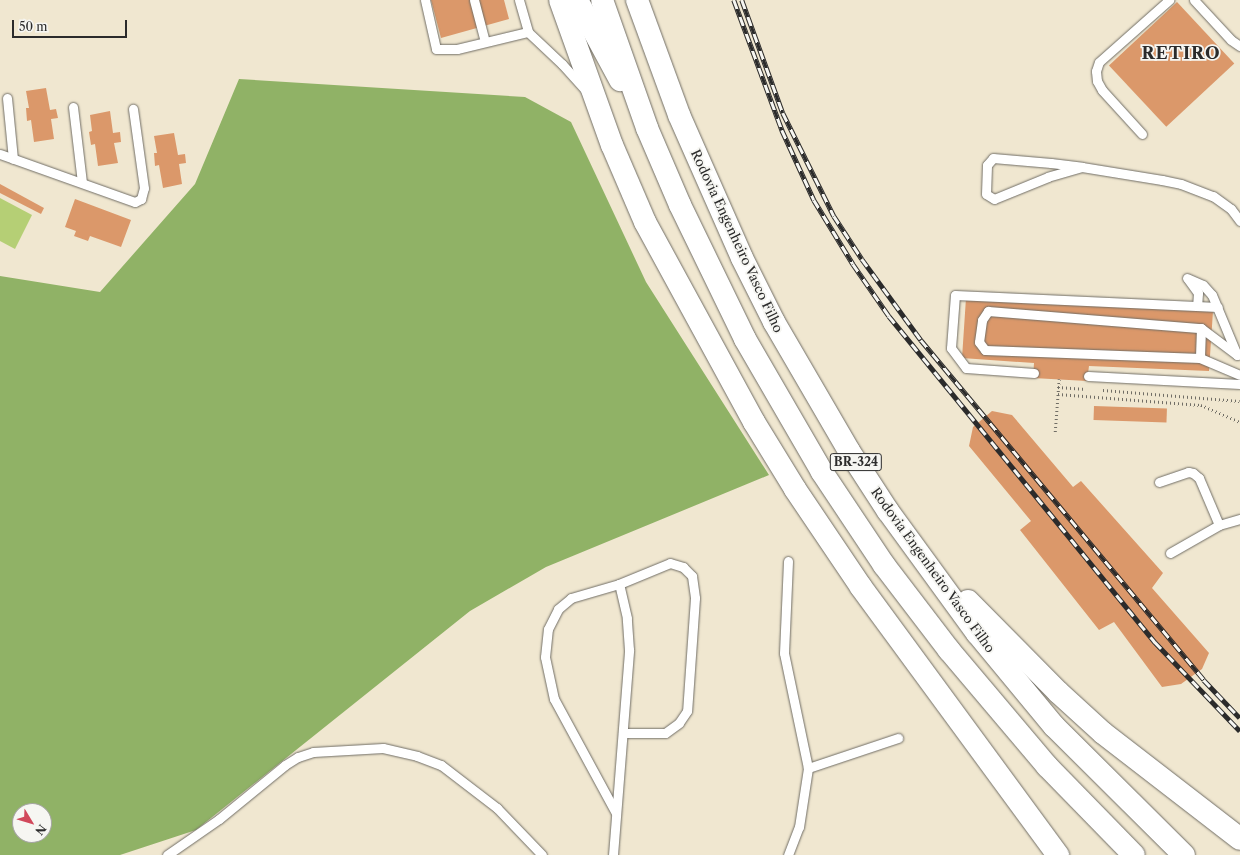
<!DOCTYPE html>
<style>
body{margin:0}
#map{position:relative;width:1240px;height:855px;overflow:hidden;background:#f0e7d0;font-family:"Libre Caslon Text",serif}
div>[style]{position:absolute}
.green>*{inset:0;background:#b5cf75}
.forest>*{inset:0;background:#90b266}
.building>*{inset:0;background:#db986a;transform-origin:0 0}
.path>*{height:2.5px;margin-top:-1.25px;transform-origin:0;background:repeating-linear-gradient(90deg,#706d65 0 1px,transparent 0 4px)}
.roads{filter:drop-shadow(0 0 1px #706d65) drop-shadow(0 0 1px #706d65)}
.service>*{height:9px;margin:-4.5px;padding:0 4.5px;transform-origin:4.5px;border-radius:4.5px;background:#fff}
.motorway>*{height:22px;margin:-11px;padding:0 11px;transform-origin:11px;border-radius:11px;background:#fff}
.rail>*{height:4.5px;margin-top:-2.25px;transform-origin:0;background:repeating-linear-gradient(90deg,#f6f6f2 0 9px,#2b2b2b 0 18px);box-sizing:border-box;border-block:1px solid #2b2b2b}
span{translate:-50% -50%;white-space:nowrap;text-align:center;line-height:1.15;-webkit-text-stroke:3.5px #f6f6f2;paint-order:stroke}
.shield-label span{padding:1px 3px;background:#f6f6f2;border:1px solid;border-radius:3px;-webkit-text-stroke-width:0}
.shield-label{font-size:12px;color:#2b2b2b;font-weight:700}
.street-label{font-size:13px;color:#2b2b2b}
.district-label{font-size:17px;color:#2b2b2b;font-weight:700;letter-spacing:1px}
.north{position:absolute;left:12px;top:803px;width:40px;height:40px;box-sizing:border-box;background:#f6f6f2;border:1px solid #a5a5a2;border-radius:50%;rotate:128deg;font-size:11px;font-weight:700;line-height:16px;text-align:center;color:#2b2b2b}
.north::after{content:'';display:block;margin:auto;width:14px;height:18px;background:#d1495b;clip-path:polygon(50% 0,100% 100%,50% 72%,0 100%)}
.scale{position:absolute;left:12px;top:20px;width:115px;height:18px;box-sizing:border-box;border:2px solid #2b2b2b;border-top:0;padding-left:5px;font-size:12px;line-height:14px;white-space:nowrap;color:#2b2b2b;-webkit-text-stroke:3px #f6f6f2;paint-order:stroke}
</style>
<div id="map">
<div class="green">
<div style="clip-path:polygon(0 198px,32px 215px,15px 249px,0 241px)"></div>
</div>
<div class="forest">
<div style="clip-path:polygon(evenodd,239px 79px,525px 97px,571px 122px,646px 282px,769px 475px,546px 567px,470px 611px,196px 830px,120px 855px,0 855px,0 276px,100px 292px,195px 184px,239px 79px,20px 811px,44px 811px,44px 835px,20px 835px,20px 811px)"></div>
</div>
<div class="building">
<div style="clip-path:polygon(431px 0,504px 0,509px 19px,441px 38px)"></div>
<div style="left:1177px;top:2px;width:84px;height:93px;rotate:47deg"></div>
<div style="clip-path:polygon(46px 88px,50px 110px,56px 109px,58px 118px,51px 119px,54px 139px,34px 142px,31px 120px,27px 121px,26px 108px,29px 108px,26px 91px)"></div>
<div style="clip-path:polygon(110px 111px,113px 133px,120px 132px,121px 142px,114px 143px,118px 163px,98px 166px,95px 144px,91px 145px,89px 132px,92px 131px,90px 115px)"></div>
<div style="clip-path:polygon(174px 133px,178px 155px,185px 154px,186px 163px,179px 164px,182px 184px,163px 188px,159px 165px,155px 166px,154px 153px,157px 153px,154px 136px)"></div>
<div style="clip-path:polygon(0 184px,44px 208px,41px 214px,0 193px)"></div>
<div style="clip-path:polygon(75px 199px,131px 220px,121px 247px,90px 236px,88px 241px,74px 236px,76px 231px,65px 227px)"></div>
<div style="clip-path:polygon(966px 298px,1213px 311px,1209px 371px,1089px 366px,1087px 381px,1033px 378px,1034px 363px,962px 358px)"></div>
<div style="left:1094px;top:406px;width:73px;height:14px;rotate:2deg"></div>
<div style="clip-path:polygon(992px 411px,1012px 415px,1073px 487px,1081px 481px,1163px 573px,1152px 588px,1209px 653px,1202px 669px,1181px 684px,1162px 687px,1114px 622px,1099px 630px,1020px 530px,1031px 521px,969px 446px,973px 427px)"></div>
</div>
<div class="path">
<div style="left:1058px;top:387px;width:28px;rotate:4deg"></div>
<div style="left:1103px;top:390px;width:137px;rotate:4.6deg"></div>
<div style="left:1058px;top:394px;width:143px;rotate:4.4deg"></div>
<div style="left:1201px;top:405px;width:43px;rotate:23.6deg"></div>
<div style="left:1055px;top:432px;width:53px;rotate:-85.7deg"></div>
</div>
<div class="roads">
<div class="service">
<div style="left:425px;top:0;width:50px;rotate:77.3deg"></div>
<div style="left:436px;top:49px;width:21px"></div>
<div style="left:457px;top:49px;width:73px;rotate:-13.5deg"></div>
<div style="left:474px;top:0;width:43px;rotate:75.3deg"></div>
<div style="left:519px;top:0;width:33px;rotate:74deg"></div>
<div style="left:528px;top:32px;width:47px;rotate:43.3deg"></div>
<div style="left:562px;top:64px;width:36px;rotate:48deg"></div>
<div style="left:1194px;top:0;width:54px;rotate:47.2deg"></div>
<div style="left:1231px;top:40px;width:11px;rotate:34deg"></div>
<div style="left:7px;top:98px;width:61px;rotate:84.4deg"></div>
<div style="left:73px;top:107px;width:76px;rotate:83.2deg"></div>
<div style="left:1142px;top:134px;width:59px;rotate:-132.3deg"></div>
<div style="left:1102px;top:90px;width:10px;rotate:-119deg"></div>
<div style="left:1097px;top:81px;width:10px;rotate:-96deg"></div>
<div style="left:1096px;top:71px;width:9px;rotate:-72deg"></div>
<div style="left:1099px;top:62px;width:94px;rotate:-41.5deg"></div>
<div style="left:0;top:154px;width:143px;rotate:19.6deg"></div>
<div style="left:135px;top:202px;width:7px;rotate:-27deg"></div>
<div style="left:141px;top:199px;width:11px;rotate:-75deg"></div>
<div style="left:144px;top:188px;width:80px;rotate:-97.9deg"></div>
<div style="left:1082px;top:167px;width:35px;rotate:164deg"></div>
<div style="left:1048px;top:177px;width:58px;rotate:157.8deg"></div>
<div style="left:994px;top:199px;width:9px;rotate:-148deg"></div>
<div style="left:986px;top:194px;width:29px;rotate:-88deg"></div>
<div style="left:987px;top:165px;width:9px;rotate:-49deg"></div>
<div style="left:993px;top:158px;width:58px;rotate:4.9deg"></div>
<div style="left:1051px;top:163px;width:31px;rotate:7deg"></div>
<div style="left:1082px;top:167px;width:81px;rotate:9.2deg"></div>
<div style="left:1162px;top:180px;width:19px;rotate:12deg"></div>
<div style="left:1181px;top:184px;width:34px;rotate:21deg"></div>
<div style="left:1213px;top:196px;width:22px;rotate:36deg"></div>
<div style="left:1231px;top:209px;width:15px;rotate:53deg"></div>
<div style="left:1187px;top:278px;width:17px;rotate:24deg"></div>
<div style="left:1203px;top:285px;width:13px;rotate:48deg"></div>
<div style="left:1212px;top:295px;width:65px;rotate:67.4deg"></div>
<div style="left:1188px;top:279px;width:17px;rotate:54deg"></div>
<div style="left:1198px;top:293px;width:13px;rotate:94deg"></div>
<div style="left:988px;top:311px;width:214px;rotate:4.6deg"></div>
<div style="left:1201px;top:328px;width:30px;rotate:92deg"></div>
<div style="left:1200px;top:358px;width:215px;rotate:-177.9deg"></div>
<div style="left:985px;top:350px;width:10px;rotate:-127deg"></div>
<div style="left:979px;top:342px;width:22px;rotate:-82deg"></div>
<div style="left:982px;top:320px;width:11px;rotate:-56deg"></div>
<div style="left:1201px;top:328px;width:45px;rotate:36.9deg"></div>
<div style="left:1200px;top:358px;width:43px;rotate:23deg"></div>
<div style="left:1034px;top:373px;width:68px;rotate:-175.8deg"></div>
<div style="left:966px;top:368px;width:25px;rotate:-127deg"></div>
<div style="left:951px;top:348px;width:53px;rotate:-85.7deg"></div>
<div style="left:955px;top:295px;width:263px;rotate:2.6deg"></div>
<div style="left:1088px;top:376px;width:152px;rotate:3deg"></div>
<div style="left:1159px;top:482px;width:31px;rotate:-19deg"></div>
<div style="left:1188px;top:472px;width:5px;rotate:11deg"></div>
<div style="left:1193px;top:473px;width:8px;rotate:40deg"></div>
<div style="left:1199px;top:478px;width:51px;rotate:66.9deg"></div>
<div style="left:1170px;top:553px;width:56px;rotate:-29.7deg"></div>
<div style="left:1219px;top:525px;width:22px;rotate:-16deg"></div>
<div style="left:808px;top:768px;width:95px;rotate:-18.4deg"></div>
<div style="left:616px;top:813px;width:130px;rotate:-118.5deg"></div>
<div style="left:554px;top:699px;width:43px;rotate:-102.1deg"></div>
<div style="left:545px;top:657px;width:28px;rotate:-84deg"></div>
<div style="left:548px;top:629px;width:22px;rotate:-63deg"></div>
<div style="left:558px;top:609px;width:17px;rotate:-40deg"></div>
<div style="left:571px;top:598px;width:50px;rotate:-16.3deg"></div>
<div style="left:167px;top:855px;width:63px;rotate:-34.7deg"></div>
<div style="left:219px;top:819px;width:85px;rotate:-39.3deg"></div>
<div style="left:285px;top:765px;width:15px;rotate:-32deg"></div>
<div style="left:298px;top:757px;width:16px;rotate:-18deg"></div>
<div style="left:313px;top:752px;width:70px;rotate:-3.3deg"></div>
<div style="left:383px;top:748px;width:35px;rotate:13deg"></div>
<div style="left:417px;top:756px;width:26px;rotate:21deg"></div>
<div style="left:441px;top:765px;width:71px;rotate:37.5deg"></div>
<div style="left:497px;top:808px;width:65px;rotate:46.2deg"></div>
<div style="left:613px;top:855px;width:206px;rotate:-85.5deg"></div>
<div style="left:629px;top:650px;width:32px;rotate:-94deg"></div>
<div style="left:627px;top:618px;width:35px;rotate:-103deg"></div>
<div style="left:619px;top:584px;width:55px;rotate:-22.4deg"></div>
<div style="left:670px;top:563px;width:14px;rotate:17deg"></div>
<div style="left:683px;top:567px;width:13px;rotate:45deg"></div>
<div style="left:692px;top:576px;width:22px;rotate:82deg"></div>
<div style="left:695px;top:598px;width:113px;rotate:94deg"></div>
<div style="left:687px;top:711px;width:14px;rotate:124deg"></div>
<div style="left:679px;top:723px;width:17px;rotate:144deg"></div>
<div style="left:665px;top:733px;width:42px;rotate:180deg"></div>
<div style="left:788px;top:855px;width:30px;rotate:-69deg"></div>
<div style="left:799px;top:827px;width:60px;rotate:-81.3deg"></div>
<div style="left:808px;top:768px;width:117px;rotate:-101.8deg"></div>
<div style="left:784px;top:653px;width:92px;rotate:-87.5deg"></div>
</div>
<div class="motorway">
<div style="left:560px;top:0;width:154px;rotate:70.3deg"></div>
<div style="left:612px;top:145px;width:84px;rotate:66.8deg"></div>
<div style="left:645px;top:222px;width:228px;rotate:61.4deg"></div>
<div style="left:754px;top:422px;width:79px;rotate:58.5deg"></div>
<div style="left:795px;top:489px;width:118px;rotate:56deg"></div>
<div style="left:861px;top:587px;width:333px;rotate:53.7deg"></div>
<div style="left:577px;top:0;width:91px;rotate:61.7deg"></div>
<div style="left:602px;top:0;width:136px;rotate:70.6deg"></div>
<div style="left:647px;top:128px;width:84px;rotate:66.8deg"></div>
<div style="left:680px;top:205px;width:149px;rotate:64.1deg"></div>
<div style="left:745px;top:339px;width:154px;rotate:59.9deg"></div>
<div style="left:822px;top:472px;width:112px;rotate:56.3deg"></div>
<div style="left:884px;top:565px;width:107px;rotate:52.6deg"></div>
<div style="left:949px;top:650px;width:152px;rotate:49.8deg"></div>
<div style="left:1047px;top:766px;width:124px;rotate:45.7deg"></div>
<div style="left:637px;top:0;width:122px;rotate:69.9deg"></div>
<div style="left:679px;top:115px;width:156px;rotate:66.2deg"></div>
<div style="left:742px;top:258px;width:72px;rotate:63.4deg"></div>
<div style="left:774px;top:322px;width:149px;rotate:59.8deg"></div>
<div style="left:849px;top:451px;width:72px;rotate:57deg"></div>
<div style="left:888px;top:511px;width:151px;rotate:53.9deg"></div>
<div style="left:977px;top:633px;width:121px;rotate:50.4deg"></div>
<div style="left:1054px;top:726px;width:183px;rotate:44.8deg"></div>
<div style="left:968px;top:601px;width:128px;rotate:45.3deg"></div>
<div style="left:1058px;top:692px;width:61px;rotate:42.3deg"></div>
<div style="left:1103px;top:733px;width:173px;rotate:37.7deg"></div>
</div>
</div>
<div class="rail">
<div style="left:734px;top:0;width:139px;rotate:69.7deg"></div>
<div style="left:782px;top:130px;width:77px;rotate:65.4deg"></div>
<div style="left:814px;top:200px;width:75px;rotate:58.6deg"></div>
<div style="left:853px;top:264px;width:63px;rotate:55.3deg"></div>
<div style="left:889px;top:316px;width:421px;rotate:50.8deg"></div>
<div style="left:1155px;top:642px;width:123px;rotate:46.3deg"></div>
<div style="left:742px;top:0;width:120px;rotate:70.1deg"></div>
<div style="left:783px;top:113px;width:115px;rotate:63.7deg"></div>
<div style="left:834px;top:216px;width:51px;rotate:56.9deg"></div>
<div style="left:862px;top:259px;width:100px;rotate:53.9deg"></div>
<div style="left:921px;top:340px;width:442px;rotate:50.2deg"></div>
<div style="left:1204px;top:680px;width:52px;rotate:46.5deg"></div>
</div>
<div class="shield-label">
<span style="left:856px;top:462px">BR-324</span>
</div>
<div class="street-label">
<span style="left:737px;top:241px;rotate:65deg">Rodovia Engenheiro Vasco Filho</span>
<span style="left:933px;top:570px;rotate:54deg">Rodovia Engenheiro Vasco Filho</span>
</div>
<div class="district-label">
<span style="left:1181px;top:54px">RETIRO</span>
</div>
<div class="north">N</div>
<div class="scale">50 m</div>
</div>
